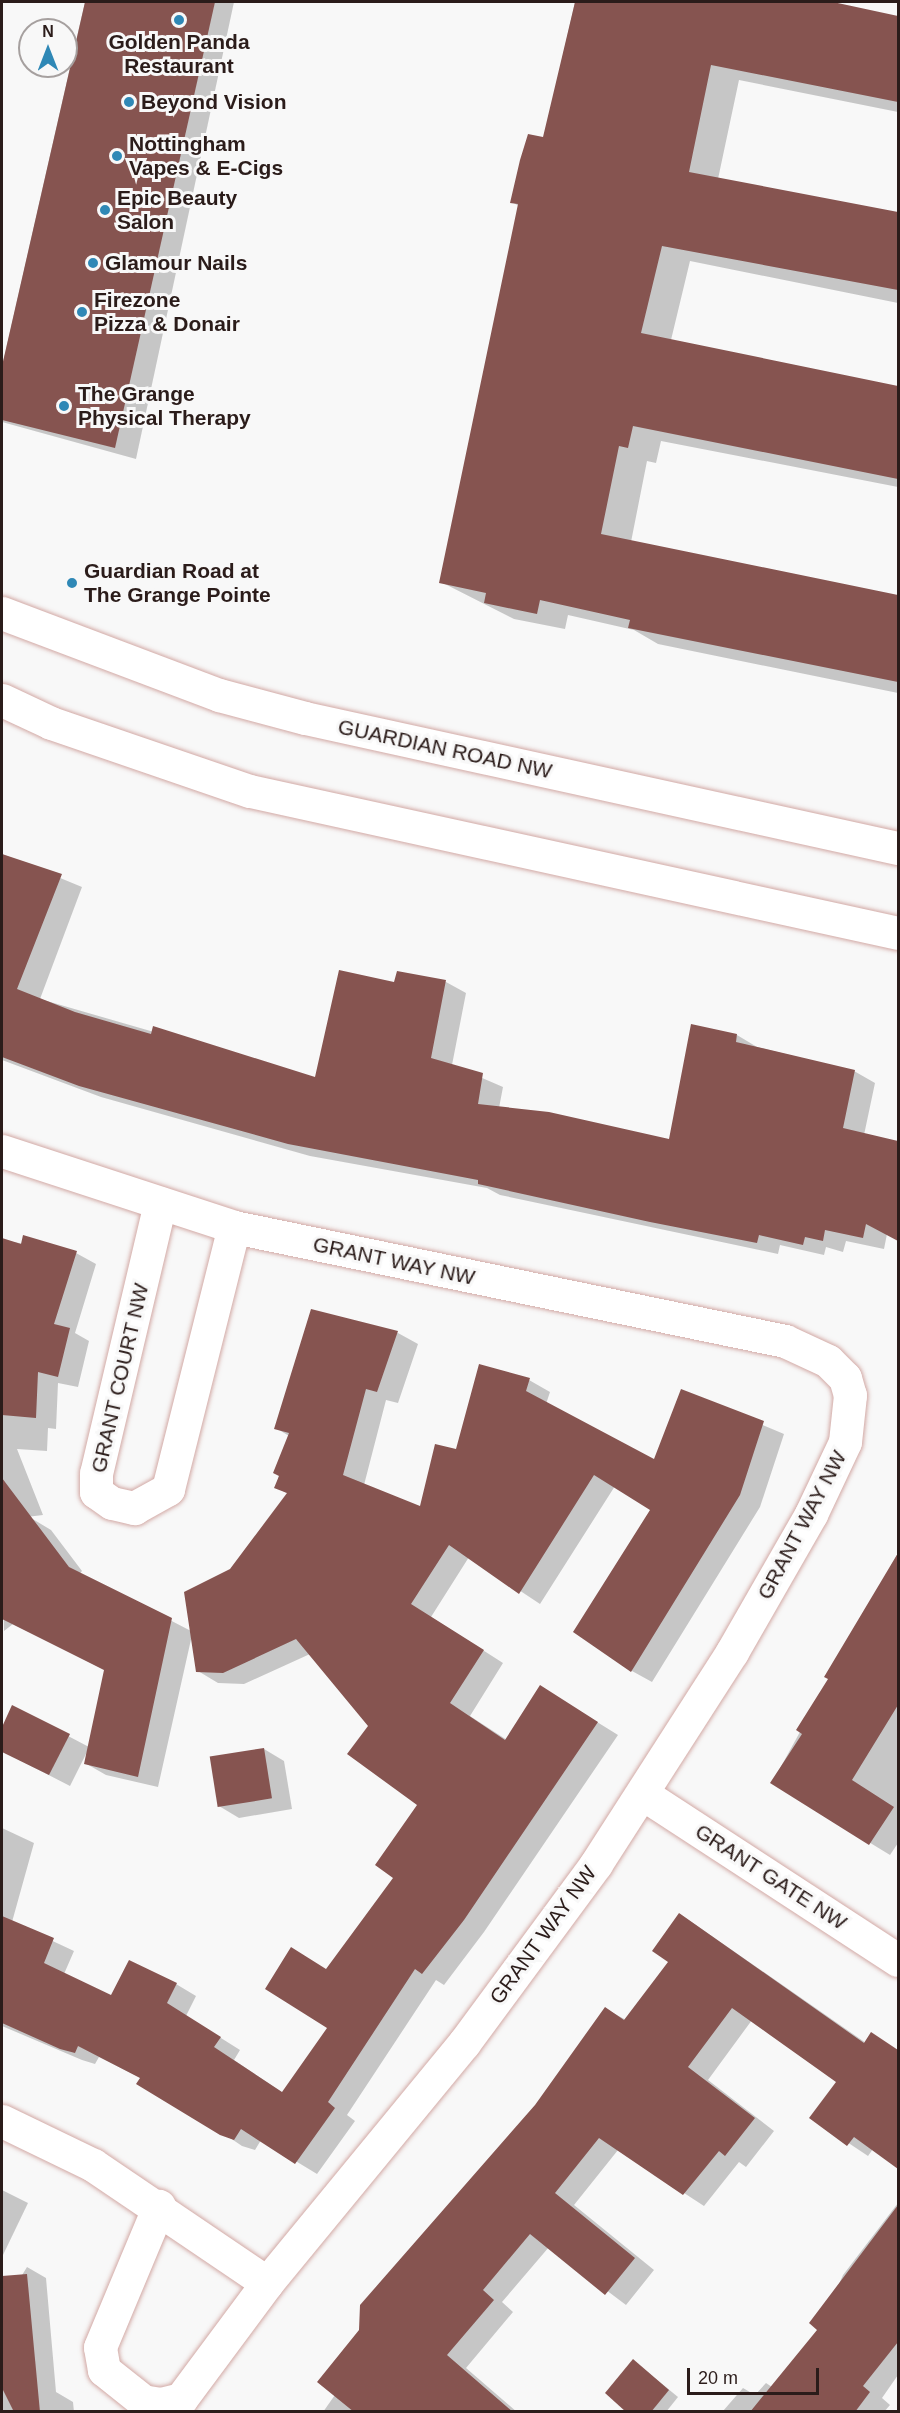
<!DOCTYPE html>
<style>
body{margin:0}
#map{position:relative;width:900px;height:2413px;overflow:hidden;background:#f8f8f8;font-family:Arial,sans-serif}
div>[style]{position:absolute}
.shadow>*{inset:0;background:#0003}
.building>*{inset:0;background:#865450;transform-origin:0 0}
.roads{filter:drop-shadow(0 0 2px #d2a9a5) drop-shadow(0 0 2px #d2a9a5)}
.minor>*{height:33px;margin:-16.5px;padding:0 16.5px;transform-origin:16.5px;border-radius:16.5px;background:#fff}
.secondary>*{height:33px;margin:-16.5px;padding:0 16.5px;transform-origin:16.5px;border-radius:16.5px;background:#fff}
.dots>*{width:16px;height:16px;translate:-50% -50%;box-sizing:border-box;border:3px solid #f8f8f8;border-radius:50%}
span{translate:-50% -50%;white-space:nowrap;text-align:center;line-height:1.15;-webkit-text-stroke:6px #f8f8f8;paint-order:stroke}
.poi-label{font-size:21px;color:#2b1c1a;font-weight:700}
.left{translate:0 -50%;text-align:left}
.street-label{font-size:21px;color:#2b1c1a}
.frame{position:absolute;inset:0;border:3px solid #2b1c1a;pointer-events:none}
.north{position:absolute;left:18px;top:18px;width:60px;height:60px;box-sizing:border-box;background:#f8f8f8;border:2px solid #a6a09f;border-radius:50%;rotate:0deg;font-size:16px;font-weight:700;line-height:24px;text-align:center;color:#2b1c1a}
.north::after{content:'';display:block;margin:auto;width:21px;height:27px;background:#2f88b6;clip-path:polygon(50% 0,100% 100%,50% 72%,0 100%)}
.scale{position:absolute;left:687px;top:2368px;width:132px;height:27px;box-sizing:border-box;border:3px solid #2b1c1a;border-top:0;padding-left:8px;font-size:18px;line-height:21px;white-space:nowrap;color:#2b1c1a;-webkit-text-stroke:4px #f8f8f8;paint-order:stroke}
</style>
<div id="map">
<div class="shadow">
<div style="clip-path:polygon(85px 2px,234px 2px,136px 459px,2px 422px,2px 367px)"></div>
<div style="clip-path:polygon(575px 2px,823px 2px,898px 18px,898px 112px,739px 80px,718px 179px,898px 215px,898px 303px,690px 261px,671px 340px,898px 387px,898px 487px,661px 441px,656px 463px,647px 461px,631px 542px,898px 596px,898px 693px,658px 644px,634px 630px,568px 615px,565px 629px,514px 619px,441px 582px,519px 206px,512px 202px,544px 138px)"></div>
<div style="clip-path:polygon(2px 854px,82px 887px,40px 999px,316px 1079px,396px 983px,398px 972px,446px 982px,466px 993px,452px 1065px,503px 1087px,499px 1108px,670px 1141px,737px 1035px,757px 1047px,854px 1071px,875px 1083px,864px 1135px,898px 1142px,898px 1240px,887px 1234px,884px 1249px,846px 1241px,843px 1252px,826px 1247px,824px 1255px,780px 1245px,778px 1254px,500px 1195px,487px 1188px,310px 1156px,101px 1097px,2px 1060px)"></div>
<div style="clip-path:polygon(2px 1240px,76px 1253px,96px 1264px,75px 1333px,89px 1341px,78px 1387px,58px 1383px,56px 1429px,48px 1428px,47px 1451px,17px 1449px,43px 1515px,2px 1520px)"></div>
<div style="clip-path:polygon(312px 1310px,398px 1333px,418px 1344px,398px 1403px,386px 1400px,364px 1485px,421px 1508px,457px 1450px,529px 1380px,550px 1392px,546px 1404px,655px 1461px,682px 1391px,784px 1434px,760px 1507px,652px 1682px,632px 1671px,652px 1509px,615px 1486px,540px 1604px,469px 1557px,431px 1617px,503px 1663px,470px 1716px,507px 1740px,560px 1699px,618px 1735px,484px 1932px,444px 1985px,436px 1980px,347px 2115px,355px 2121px,317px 2174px,261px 2140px,255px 2150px,242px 2146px,141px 2078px,99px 2057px,95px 2064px,82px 2060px,2px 2026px,2px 1828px,34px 1843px,12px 1922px,74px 1951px,64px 1974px,112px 1997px,176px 1984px,196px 1996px,186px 2016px,240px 2050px,234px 2060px,283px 2093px,329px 2028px,327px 1970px,395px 1877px,419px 1805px,370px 1726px,310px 1654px,244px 1684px,218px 1683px,198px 1671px,192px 1635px,158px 1787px,106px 1775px,85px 1763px,87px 1752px,70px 1786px,2px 1751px,2px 1730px,13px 1707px,89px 1747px,106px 1671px,47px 1640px,81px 1574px,191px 1631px,288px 1494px,276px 1487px,289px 1436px,276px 1428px)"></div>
<div style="clip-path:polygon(31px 1518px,51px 1530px,82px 1571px,29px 1632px,13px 1624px,4px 1631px,2px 1541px)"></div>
<div style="clip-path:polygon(898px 1553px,898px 1843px,890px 1855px,772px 1783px)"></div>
<div style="clip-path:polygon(264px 1749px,284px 1761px,292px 1809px,239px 1818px,219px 1806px)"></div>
<div style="clip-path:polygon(680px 1914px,866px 2043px,898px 2050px,898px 2114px,892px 2124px,898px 2129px,898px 2168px,873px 2149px,868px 2156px,811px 2118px,838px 2082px,752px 2020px,708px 2080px,774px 2131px,746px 2167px,739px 2162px,704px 2206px,618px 2150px,574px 2205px,654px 2270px,626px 2305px,549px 2247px,502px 2302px,513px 2312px,466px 2368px,517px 2412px,323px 2412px,606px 2009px,626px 2020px,670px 1962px)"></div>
<div style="clip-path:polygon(2px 2190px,28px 2203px,3px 2255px,2px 2255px)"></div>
<div style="clip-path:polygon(898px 2203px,898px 2375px,882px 2398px,890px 2405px,884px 2412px,723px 2411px,743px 2388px,755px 2395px,766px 2383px,772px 2387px,819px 2329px,843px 2275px)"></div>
<div style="clip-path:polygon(27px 2267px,46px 2278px,56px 2392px,73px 2402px,74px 2412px,2px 2412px,2px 2308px)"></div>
<div style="clip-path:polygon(634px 2361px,678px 2397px,666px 2412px,628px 2412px)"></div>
</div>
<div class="building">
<div style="clip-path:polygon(85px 2px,215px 2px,115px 448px,2px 420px,2px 366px)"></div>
<div style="clip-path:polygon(575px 2px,833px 2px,898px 16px,898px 102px,711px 65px,689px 172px,898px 212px,898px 290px,662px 246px,641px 333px,898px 386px,898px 479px,633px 426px,628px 448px,619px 446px,601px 534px,898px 595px,898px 682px,628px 628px,630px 620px,540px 600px,537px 614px,484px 603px,486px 593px,439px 583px,518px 204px,510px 203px,520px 160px,528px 134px,543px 137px)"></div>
<div style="clip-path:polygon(2px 854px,62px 874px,17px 989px,75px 1012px,151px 1034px,153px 1026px,315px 1077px,339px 970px,394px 982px,397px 971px,446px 980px,431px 1058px,483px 1073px,478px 1104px,549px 1112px,669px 1139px,691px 1024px,737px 1034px,736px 1042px,855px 1070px,843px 1128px,898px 1141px,898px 1241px,866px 1224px,863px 1238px,825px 1230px,823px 1241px,805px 1237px,803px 1245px,759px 1235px,757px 1243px,650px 1222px,478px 1184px,478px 1180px,288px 1144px,79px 1086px,2px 1057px)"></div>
<div style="clip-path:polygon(23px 1235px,77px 1251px,54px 1324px,70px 1328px,58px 1377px,38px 1372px,36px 1418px,2px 1415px,2px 1238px,21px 1244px)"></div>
<div style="clip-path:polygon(311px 1309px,398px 1331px,377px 1392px,366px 1389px,343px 1475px,420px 1506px,435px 1444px,456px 1449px,479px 1364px,530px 1378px,526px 1391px,654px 1459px,681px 1389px,764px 1421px,740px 1495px,631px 1672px,573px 1632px,650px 1510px,594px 1475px,519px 1594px,449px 1545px,411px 1604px,484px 1650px,450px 1703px,505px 1740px,540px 1685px,598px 1722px,464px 1920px,422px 1974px,415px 1969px,328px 2102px,335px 2108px,295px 2164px,241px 2129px,234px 2140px,220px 2135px,136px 2084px,140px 2078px,78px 2046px,75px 2053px,60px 2049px,2px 2023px,2px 1916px,54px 1938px,44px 1963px,111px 1995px,129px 1960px,177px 1983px,167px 2003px,221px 2037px,214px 2047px,282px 2092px,327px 2028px,265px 1989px,291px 1947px,326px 1969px,393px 1878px,375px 1865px,417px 1805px,347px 1754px,368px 1726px,296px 1639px,223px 1673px,196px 1672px,184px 1592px,230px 1569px,287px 1493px,274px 1488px,279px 1476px,273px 1473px,289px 1433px,274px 1429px)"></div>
<div style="clip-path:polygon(2px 1478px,69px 1567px,172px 1618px,138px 1777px,84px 1764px,104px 1670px,2px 1619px)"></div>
<div style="clip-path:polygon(898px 1553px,898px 1705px,852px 1780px,894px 1807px,869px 1845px,770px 1783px,802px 1734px,796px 1730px,828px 1679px,824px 1677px)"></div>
<div style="clip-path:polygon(12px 1705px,70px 1734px,49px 1775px,2px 1752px,2px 1727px)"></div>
<div style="left:264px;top:1748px;width:51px;height:55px;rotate:81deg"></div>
<div style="clip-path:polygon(679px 1913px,864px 2043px,871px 2032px,898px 2050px,898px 2169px,854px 2137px,847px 2146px,809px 2118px,836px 2082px,732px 2008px,688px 2067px,755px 2118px,725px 2156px,719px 2151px,683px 2195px,599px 2138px,555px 2193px,635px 2258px,605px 2295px,530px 2234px,483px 2290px,494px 2300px,447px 2355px,513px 2412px,354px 2412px,317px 2382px,359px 2330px,360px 2305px,535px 2105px,605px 2007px,624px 2020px,668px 1962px,652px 1951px)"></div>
<div style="clip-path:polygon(898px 2205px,898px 2342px,863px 2386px,870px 2392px,855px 2412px,750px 2412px,817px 2330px,809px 2323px)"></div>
<div style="clip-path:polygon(27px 2274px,40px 2412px,14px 2412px,2px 2388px,2px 2276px)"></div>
<div style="clip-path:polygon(633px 2359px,669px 2390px,651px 2412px,626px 2412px,605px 2393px)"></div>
</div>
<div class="roads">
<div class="minor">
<div style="left:2px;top:1151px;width:244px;rotate:18.1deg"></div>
<div style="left:234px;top:1227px;width:563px;rotate:11.69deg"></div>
<div style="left:785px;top:1341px;width:47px;rotate:24.9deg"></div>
<div style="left:828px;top:1361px;width:24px;rotate:45deg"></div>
<div style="left:845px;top:1378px;width:18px;rotate:74deg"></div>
<div style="left:850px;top:1395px;width:47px;rotate:96.1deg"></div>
<div style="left:845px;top:1442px;width:80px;rotate:115.3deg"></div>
<div style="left:811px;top:1514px;width:159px;rotate:119.8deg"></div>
<div style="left:732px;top:1652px;width:252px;rotate:122.7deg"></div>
<div style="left:596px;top:1864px;width:222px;rotate:126.4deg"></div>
<div style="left:464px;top:2043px;width:310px;rotate:129.4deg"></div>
<div style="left:267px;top:2283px;width:144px;rotate:126.6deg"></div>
<div style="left:181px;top:2399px;width:21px;rotate:166deg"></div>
<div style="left:161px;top:2404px;width:18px;rotate:-171deg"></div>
<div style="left:143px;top:2401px;width:50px;rotate:-141.5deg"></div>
<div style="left:104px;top:2370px;width:23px;rotate:-100deg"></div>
<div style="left:100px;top:2347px;width:153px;rotate:-67.3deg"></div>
<div style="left:160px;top:1203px;width:277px;rotate:103.3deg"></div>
<div style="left:96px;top:1473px;width:19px;rotate:90deg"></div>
<div style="left:96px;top:1492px;width:19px;rotate:35deg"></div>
<div style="left:112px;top:1503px;width:23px;rotate:13deg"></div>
<div style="left:134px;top:1508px;width:39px;rotate:-29deg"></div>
<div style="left:168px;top:1489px;width:270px;rotate:-75.9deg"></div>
<div style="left:643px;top:1794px;width:304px;rotate:33.1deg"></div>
<div style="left:2px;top:2121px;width:101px;rotate:25.8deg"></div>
<div style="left:93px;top:2165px;width:210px;rotate:34.1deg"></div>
</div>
<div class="secondary">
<div style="left:2px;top:613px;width:232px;rotate:20.7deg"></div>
<div style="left:219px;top:695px;width:89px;rotate:15deg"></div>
<div style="left:305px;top:718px;width:607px;rotate:12.37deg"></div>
<div style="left:2px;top:700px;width:54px;rotate:25.1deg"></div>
<div style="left:51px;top:723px;width:210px;rotate:18.9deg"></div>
<div style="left:250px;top:791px;width:663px;rotate:12.36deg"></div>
</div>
</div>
<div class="dots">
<div style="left:179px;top:20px;background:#2f88b6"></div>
<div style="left:129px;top:102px;background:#2f88b6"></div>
<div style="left:117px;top:156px;background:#2f88b6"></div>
<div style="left:105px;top:210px;background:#2f88b6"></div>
<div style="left:93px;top:263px;background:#2f88b6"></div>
<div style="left:82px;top:312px;background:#2f88b6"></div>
<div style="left:64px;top:406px;background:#2f88b6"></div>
<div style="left:72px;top:583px;background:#2f88b6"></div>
</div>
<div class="poi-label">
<span style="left:179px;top:54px">Golden Panda<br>Restaurant</span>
<span class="left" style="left:141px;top:102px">Beyond Vision</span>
<span class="left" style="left:129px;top:156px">Nottingham<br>Vapes &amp; E-Cigs</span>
<span class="left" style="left:117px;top:210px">Epic Beauty<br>Salon</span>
<span class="left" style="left:105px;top:263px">Glamour Nails</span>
<span class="left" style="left:94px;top:312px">Firezone<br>Pizza &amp; Donair</span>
<span class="left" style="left:78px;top:406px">The Grange<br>Physical Therapy</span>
<span class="left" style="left:84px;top:583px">Guardian Road at<br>The Grange Pointe</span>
</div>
<div class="street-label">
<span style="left:445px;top:749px;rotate:12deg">GUARDIAN ROAD NW</span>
<span style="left:394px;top:1261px;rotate:12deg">GRANT WAY NW</span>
<span style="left:120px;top:1378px;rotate:-77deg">GRANT COURT NW</span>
<span style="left:802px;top:1525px;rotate:-62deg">GRANT WAY NW</span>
<span style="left:771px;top:1877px;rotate:33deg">GRANT GATE NW</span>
<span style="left:543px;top:1935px;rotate:-54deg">GRANT WAY NW</span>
</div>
<div class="frame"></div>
<div class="north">N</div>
<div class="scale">20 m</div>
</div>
